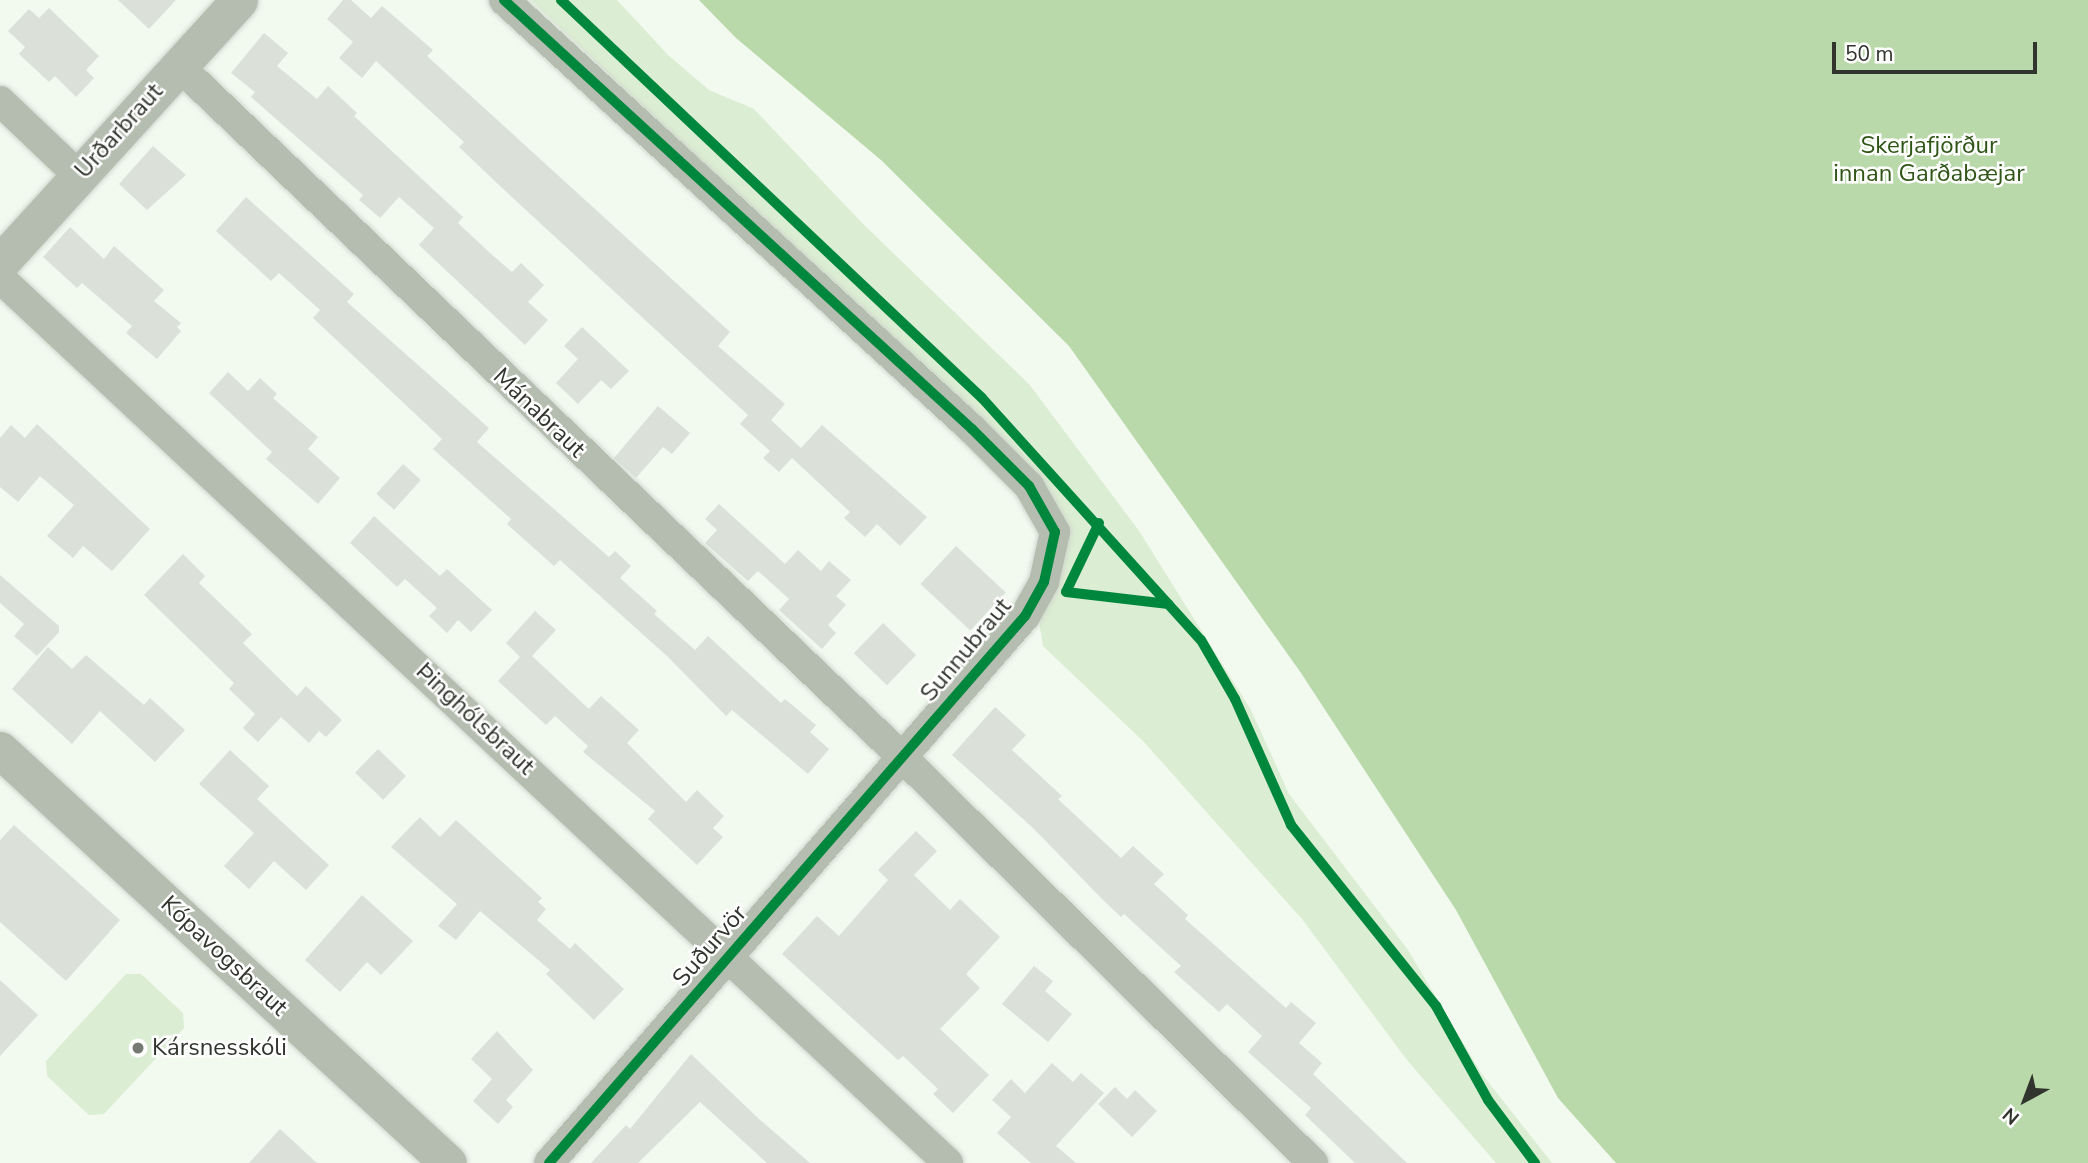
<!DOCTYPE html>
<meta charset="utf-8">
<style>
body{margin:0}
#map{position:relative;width:2088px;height:1163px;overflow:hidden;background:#f2f9ef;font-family:"Nunito Sans",sans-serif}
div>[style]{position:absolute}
.green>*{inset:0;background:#dbedd2}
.water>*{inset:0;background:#b9d9aa}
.building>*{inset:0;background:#dbe1d9;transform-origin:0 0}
.roads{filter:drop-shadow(0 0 2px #d0d5cd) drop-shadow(0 0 2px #d0d5cd)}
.minor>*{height:30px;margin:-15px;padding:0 15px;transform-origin:15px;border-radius:15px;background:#b4bdaf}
.tertiary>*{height:37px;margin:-18.5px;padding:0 18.5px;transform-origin:18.5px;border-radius:18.5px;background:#b4bdaf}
.cycleway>*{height:10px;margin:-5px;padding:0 5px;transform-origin:5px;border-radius:5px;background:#00873e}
.dots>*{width:19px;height:19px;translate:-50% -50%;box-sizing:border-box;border:4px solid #fff;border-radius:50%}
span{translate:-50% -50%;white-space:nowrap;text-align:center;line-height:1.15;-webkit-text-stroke:5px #fff;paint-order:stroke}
.street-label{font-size:24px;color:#31352e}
.park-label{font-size:24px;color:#305617}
.poi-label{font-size:24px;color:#31352e}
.left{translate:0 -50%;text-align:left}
.north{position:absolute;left:1990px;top:1065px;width:70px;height:70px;-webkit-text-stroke:5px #fff;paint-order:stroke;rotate:221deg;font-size:19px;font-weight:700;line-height:28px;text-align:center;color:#31352e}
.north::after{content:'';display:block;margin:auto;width:24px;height:32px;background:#31352e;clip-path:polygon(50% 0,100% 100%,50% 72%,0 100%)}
.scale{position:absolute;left:1832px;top:42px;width:205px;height:32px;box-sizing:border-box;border:4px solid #31352e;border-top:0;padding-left:9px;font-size:21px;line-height:24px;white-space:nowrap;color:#31352e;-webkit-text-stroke:5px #fff;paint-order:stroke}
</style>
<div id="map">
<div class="green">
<div style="clip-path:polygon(531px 0,617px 0,668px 55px,709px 90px,754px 109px,862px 223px,1029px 384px,1139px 531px,1251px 710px,1289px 794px,1408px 950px,1481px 1073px,1552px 1163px,1496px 1163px,1407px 1060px,1302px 919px,1144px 742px,1043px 646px,1037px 609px,1060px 530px,944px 392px)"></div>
<div style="clip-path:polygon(126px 974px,141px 974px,183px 1013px,184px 1028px,104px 1114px,89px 1115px,47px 1076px,46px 1061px)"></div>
</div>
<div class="water">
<div style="clip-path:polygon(699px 0,2088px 0,2088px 1163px,1616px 1163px,1558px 1098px,1456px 910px,1301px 673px,1069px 346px,881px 160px,736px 38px)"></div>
</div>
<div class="building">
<div style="clip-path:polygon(118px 0,176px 0,149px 29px)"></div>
<div style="clip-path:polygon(343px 0,351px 0,371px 18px,382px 6px,433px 50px,427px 56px,730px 332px,718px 346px,785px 404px,771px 420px,801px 448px,822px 425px,927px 517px,900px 546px,877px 524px,865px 537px,844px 518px,850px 512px,792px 458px,779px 472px,763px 458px,770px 451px,740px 424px,748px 415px,500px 186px,459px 147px,464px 142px,376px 61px,362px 78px,339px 58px,353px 42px,327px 19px)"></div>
<div style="clip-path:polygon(49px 8px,99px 56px,86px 70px,94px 78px,76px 97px,55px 76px,49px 82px,19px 54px,25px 47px,8px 31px,29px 9px,39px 18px)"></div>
<div style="clip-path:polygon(264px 33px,288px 53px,277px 66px,317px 99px,328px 86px,357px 113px,354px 116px,463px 217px,458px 223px,490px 253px,512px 272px,521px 263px,544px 285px,528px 302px,548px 320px,525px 345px,419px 245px,434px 228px,399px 197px,380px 218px,359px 200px,363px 195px,251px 97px,255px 92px,231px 73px)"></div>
<div style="clip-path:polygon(153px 146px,186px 175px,147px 210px,119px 184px)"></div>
<div style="clip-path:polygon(246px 197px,354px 294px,347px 302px,489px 428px,477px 442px,609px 557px,615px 551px,631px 566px,620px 578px,657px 611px,654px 614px,695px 650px,708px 636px,781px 703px,785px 699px,816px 725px,810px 732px,829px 749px,808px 774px,732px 710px,726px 716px,668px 657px,560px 560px,554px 566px,507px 524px,511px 519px,433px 449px,442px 439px,313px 318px,320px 310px,279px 273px,271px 281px,216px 231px)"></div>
<div style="clip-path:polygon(70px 227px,104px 259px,114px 246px,164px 290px,154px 301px,181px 323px,177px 327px,181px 331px,157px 359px,126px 333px,132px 326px,82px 283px,77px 288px,43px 257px)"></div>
<div style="clip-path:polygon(582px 327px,629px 371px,611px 389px,601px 380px,578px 404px,556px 383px,578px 359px,564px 346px)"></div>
<div style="clip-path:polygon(228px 372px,248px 391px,260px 378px,277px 394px,273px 398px,318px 437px,308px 449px,340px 478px,318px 504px,266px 459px,272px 452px,209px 393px)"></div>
<div style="clip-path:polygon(658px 406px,690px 433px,672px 454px,663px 447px,636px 478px,614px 458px)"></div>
<div style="clip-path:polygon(37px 424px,150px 529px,112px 571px,83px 546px,73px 558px,47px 536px,74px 505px,40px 476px,18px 502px,0 487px,0 438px,11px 425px,25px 438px)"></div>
<div style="left:403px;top:464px;width:24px;height:40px;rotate:42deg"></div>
<div style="clip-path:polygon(719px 504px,785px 564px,798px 550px,821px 571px,829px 561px,851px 580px,836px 596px,846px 605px,828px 625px,836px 633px,822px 649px,779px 610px,789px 599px,758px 571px,748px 581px,705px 543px,717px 530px,705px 519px)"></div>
<div style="clip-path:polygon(374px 516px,440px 576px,447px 569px,492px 610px,471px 632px,458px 620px,447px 633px,429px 616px,437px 608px,405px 579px,397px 587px,350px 543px)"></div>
<div style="left:956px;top:546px;width:68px;height:52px;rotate:43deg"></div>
<div style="clip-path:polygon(183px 554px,205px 576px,199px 583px,252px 634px,243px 643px,297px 696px,306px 686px,342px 720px,326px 737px,319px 731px,309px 743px,281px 717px,258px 742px,243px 728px,255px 714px,229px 689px,234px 683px,144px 595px)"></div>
<div style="clip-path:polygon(0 575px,59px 626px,59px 632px,37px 656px,14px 636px,24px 624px,0 603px)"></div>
<div style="clip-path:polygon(535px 611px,556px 630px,532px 656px,589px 709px,601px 696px,639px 730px,627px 743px,686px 802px,697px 790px,724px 816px,713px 828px,723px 837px,697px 865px,648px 819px,655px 811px,583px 752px,588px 746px,555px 716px,546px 725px,498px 681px,520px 657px,506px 643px)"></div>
<div style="left:883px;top:623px;width:46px;height:42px;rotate:44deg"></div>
<div style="clip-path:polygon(48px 647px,72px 669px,86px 655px,144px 705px,150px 698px,185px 730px,155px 762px,100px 711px,72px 744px,12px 689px)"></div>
<div style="clip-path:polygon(995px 707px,1026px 735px,1012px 750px,1062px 796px,1058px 799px,1121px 858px,1133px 846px,1164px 874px,1154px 884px,1188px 915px,1185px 919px,1286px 1008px,1291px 1002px,1316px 1023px,1299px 1043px,1322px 1063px,1313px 1074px,1407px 1163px,1355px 1163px,1305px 1115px,1311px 1108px,1248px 1052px,1262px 1036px,1227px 1004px,1219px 1012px,1174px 972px,1181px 966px,1124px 914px,1121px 917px,1103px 900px,1033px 828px,952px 755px)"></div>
<div style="left:378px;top:749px;width:39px;height:33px;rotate:44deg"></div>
<div style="clip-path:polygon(230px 750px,269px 786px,257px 799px,329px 865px,306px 890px,274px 861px,249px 889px,224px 866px,254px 833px,199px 784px)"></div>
<div style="clip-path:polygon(420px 817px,440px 837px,456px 820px,542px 898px,538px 902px,546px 909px,537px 920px,570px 949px,575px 943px,624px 989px,594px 1020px,546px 974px,550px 970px,480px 911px,456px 940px,438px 926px,457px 904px,391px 847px)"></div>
<div style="clip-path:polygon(14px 825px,120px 920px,66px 981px,0 922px,0 840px)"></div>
<div style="clip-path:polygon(916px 831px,937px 851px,914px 875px,950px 910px,960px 899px,1000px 937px,966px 974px,980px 988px,940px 1029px,989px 1075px,953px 1113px,933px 1094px,938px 1089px,903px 1056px,898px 1060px,782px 954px,817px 916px,839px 936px,888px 880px,878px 870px)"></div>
<div style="clip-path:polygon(362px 895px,413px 941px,381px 975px,367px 962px,340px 992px,305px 960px)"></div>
<div style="clip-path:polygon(1034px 966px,1053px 981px,1045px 991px,1072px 1014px,1048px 1042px,1002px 1004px)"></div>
<div style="clip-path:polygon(0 980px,38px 1015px,0 1056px)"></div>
<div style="clip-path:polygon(497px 1031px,533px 1070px,506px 1100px,513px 1107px,498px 1124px,473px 1101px,492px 1079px,471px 1059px)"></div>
<div style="clip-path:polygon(691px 1054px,759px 1119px,810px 1163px,767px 1163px,700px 1102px,638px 1163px,591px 1163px,626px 1125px,630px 1129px)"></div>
<div style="clip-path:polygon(1052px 1063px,1073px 1082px,1081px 1073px,1104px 1093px,1056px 1146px,1076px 1163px,1031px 1163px,997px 1133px,1011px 1117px,992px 1100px,1011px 1079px,1025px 1093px)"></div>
<div style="clip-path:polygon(1115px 1087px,1127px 1099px,1135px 1090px,1157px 1111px,1132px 1137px,1098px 1104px)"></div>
<div style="clip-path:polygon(280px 1129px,317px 1163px,249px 1163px)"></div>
</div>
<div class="roads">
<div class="minor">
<div style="left:504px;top:0;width:635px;rotate:42.51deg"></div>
<div style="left:972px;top:429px;width:81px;rotate:45deg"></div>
<div style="left:1029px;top:486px;width:53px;rotate:60.5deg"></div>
<div style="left:1055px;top:532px;width:51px;rotate:102.4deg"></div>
<div style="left:1044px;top:582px;width:39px;rotate:119deg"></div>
<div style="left:1025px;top:616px;width:725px;rotate:131.03deg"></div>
<div style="left:179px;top:66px;width:1000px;rotate:43.7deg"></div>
<div style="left:902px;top:757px;width:578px;rotate:44.65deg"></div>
<div style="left:0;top:101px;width:109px;rotate:43.5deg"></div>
<div style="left:0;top:278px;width:1297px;rotate:43.03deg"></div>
</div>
<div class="tertiary">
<div style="left:0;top:263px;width:355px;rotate:-47.7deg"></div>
<div style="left:0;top:750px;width:609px;rotate:42.67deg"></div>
</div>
</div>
<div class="cycleway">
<div style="left:504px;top:0;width:635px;rotate:42.51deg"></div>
<div style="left:972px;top:429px;width:81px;rotate:45deg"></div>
<div style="left:1029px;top:486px;width:53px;rotate:60.5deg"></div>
<div style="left:1055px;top:532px;width:51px;rotate:102.4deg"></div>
<div style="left:1044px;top:582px;width:39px;rotate:119deg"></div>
<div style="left:1025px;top:616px;width:725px;rotate:131.03deg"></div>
<div style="left:561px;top:0;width:579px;rotate:43.39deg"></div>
<div style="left:982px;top:398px;width:326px;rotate:47.9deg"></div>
<div style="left:1201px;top:640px;width:68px;rotate:60deg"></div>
<div style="left:1235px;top:699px;width:138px;rotate:66deg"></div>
<div style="left:1291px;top:825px;width:232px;rotate:51.3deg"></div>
<div style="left:1436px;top:1006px;width:107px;rotate:61deg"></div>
<div style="left:1488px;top:1100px;width:79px;rotate:53.3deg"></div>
<div style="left:1099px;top:523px;width:76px;rotate:115.6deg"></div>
<div style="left:1066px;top:592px;width:103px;rotate:6.7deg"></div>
</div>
<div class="dots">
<div style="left:138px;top:1048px;background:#757a72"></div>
</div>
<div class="street-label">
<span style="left:119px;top:131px;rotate:-48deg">Urðarbraut</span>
<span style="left:539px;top:413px;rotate:44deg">Mánabraut</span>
<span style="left:966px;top:650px;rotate:-50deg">Sunnubraut</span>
<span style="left:475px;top:719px;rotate:43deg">Þinghólsbraut</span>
<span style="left:710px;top:946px;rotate:-49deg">Suðurvör</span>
<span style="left:224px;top:956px;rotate:43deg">Kópavogsbraut</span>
</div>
<div class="park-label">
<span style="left:1929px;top:160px">Skerjafjörður<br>innan Garðabæjar</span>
</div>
<div class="poi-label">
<span class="left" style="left:152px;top:1048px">Kársnesskóli</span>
</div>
<div class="north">N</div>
<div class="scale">50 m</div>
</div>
